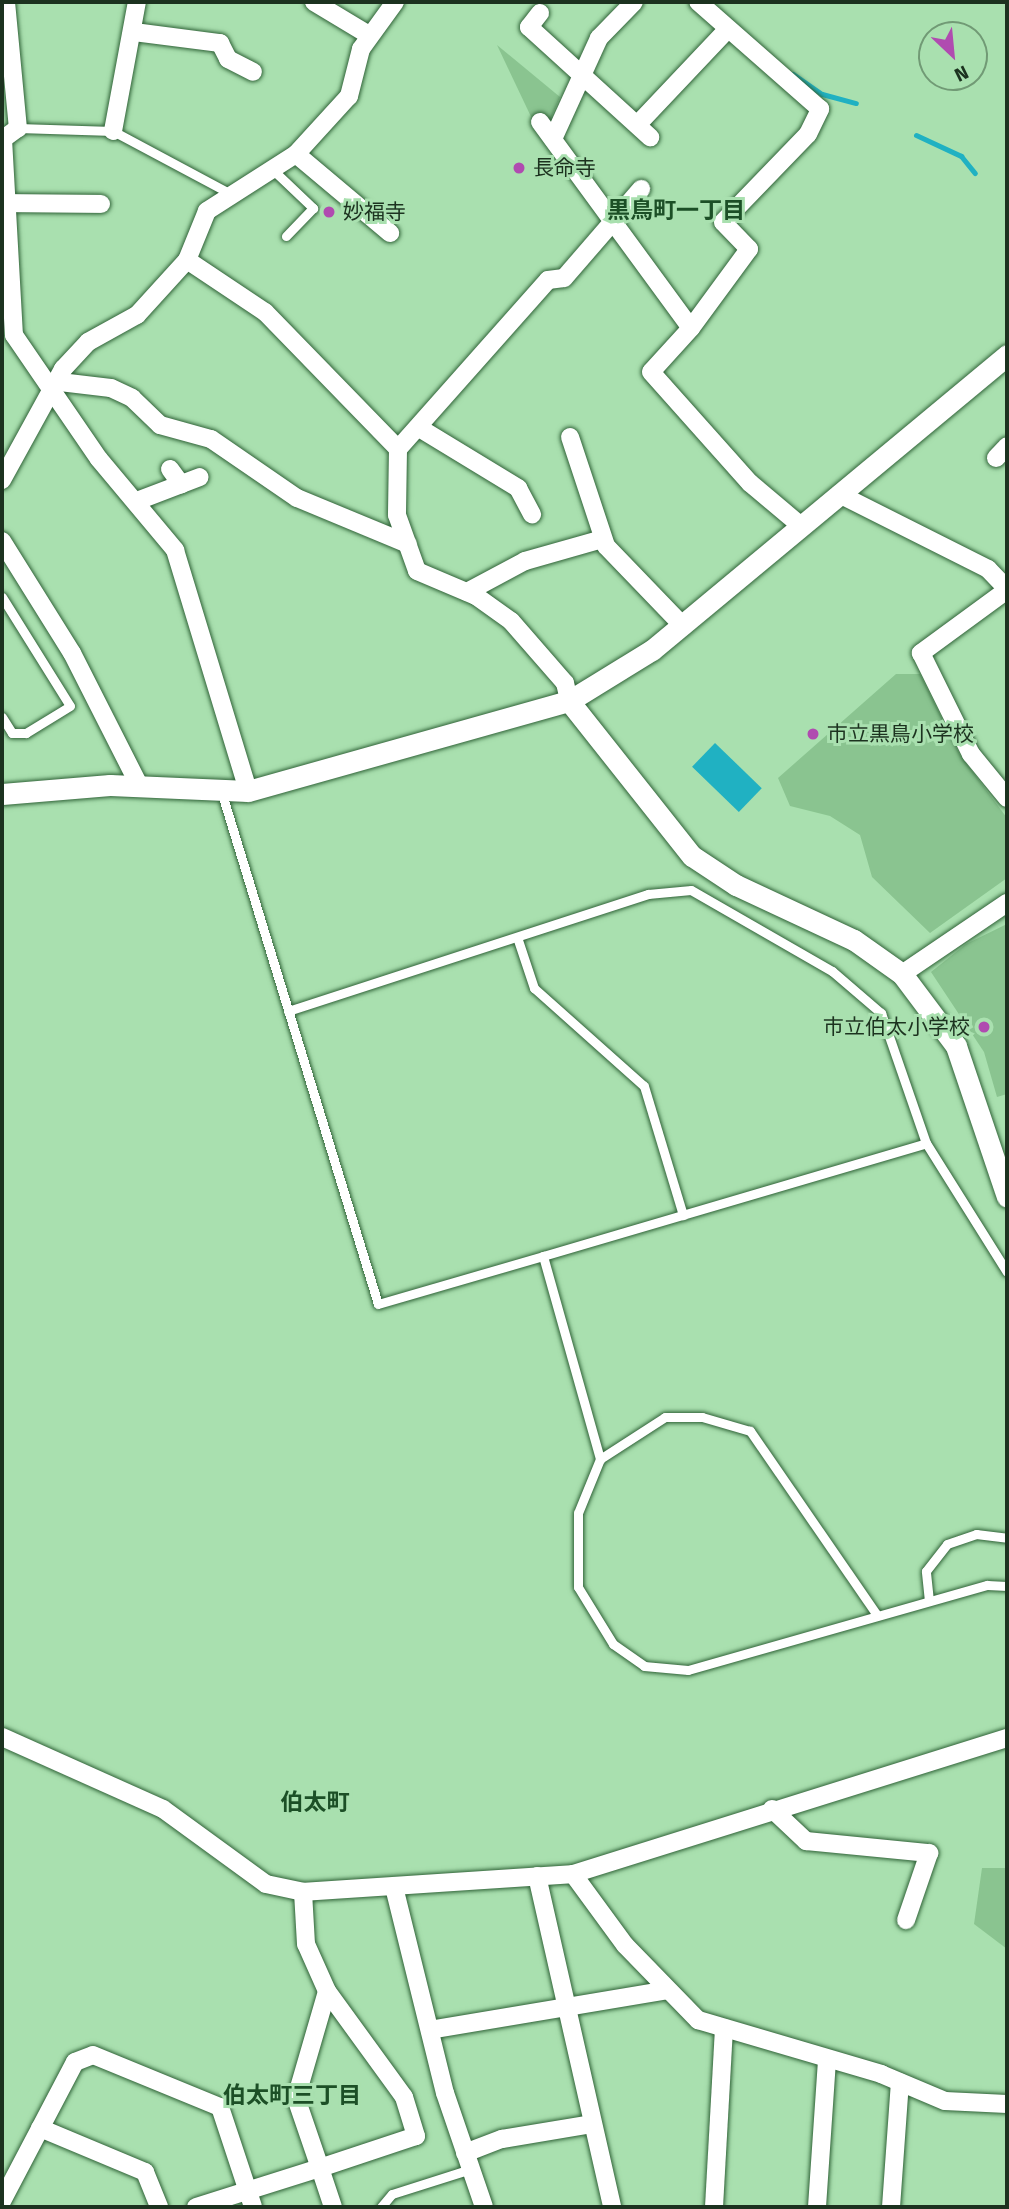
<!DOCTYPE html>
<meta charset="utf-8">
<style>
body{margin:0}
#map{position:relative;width:1009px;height:2209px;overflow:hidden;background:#a9e0af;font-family:"Fira Sans","Noto Sans JP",sans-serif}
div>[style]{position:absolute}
.green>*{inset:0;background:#8ac490}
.water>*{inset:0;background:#20b1c2;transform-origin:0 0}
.stream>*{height:5px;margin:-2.5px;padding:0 2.5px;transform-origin:2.5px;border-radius:2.5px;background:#20b1c2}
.roads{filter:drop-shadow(0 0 2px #306338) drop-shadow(0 0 2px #306338)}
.service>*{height:9px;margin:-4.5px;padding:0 4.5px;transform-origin:4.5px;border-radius:4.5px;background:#fff}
.minor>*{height:18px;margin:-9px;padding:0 9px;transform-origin:9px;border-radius:9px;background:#fff}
.tertiary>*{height:21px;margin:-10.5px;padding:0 10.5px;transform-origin:10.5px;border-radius:10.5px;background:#fff}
.dots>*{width:19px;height:19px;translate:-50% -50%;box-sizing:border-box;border:4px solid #a9e0af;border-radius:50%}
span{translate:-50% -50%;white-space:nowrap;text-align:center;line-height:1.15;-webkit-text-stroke:6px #a9e0af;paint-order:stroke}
.poi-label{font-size:21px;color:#1c321f}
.left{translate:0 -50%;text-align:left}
.right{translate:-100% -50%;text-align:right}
.neighbourhood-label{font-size:23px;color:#1c4f26;font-weight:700}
.frame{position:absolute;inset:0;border:4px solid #1c321f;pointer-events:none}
.north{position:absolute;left:918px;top:21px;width:70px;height:70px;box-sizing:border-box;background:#a9e0af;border:2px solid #719a75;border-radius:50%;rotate:154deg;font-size:19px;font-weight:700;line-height:28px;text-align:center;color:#1c321f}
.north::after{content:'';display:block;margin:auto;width:24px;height:32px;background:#b04bb0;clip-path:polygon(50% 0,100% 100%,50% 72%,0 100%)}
</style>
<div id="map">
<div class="green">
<div style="clip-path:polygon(497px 45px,560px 97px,550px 120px,534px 123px)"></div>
<div style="clip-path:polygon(896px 674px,920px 674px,960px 755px,1007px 818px,1007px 878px,930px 933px,872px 877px,860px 835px,830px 816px,790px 806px,778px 778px)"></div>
<div style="clip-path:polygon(1007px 924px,1007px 1094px,997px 1097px,984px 1052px,931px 972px,966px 944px)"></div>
<div style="clip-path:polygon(982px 1868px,1007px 1868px,1007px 1949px,974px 1924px)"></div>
</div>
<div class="water">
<div style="left:715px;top:743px;width:65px;height:33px;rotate:44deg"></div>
</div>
<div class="stream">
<div style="left:793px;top:74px;width:35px;rotate:35deg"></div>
<div style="left:822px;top:94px;width:35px;rotate:15deg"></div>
<div style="left:916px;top:135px;width:50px;rotate:25deg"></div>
<div style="left:961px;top:156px;width:22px;rotate:51deg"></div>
</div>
<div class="roads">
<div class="service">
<div style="left:18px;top:128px;width:95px;rotate:1.8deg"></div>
<div style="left:113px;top:131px;width:134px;rotate:28.1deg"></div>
<div style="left:272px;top:169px;width:57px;rotate:43.6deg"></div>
<div style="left:313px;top:208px;width:39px;rotate:134deg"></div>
<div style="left:2px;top:597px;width:128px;rotate:58deg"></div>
<div style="left:70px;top:706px;width:52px;rotate:148.5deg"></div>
<div style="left:26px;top:733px;width:14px;rotate:180deg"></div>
<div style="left:12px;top:733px;width:19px;rotate:-122deg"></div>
<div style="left:222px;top:794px;width:533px;rotate:72.99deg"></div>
<div style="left:378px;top:1304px;width:172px;rotate:-16.2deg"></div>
<div style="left:543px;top:1256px;width:211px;rotate:74.3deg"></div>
<div style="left:518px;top:940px;width:51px;rotate:71.6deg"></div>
<div style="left:534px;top:988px;width:147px;rotate:41.7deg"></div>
<div style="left:644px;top:1086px;width:135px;rotate:73.2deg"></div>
<div style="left:288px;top:1011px;width:379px;rotate:-18deg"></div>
<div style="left:648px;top:894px;width:43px;rotate:-5.3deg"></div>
<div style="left:691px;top:890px;width:163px;rotate:29.9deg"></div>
<div style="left:832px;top:971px;width:65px;rotate:40.6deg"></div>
<div style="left:881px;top:1013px;width:138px;rotate:70.9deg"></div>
<div style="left:926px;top:1143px;width:152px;rotate:57.9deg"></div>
<div style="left:543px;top:1256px;width:399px;rotate:-16.4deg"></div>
<div style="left:929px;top:1601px;width:30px;rotate:-96deg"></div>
<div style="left:926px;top:1571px;width:34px;rotate:-52deg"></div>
<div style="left:947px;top:1544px;width:31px;rotate:-19deg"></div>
<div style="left:976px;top:1534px;width:31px;rotate:7deg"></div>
<div style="left:877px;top:1615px;width:224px;rotate:-124.6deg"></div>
<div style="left:750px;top:1431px;width:50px;rotate:-163.7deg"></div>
<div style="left:702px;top:1417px;width:37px;rotate:180deg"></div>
<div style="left:665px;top:1417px;width:77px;rotate:147.1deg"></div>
<div style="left:600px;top:1459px;width:58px;rotate:112.2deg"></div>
<div style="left:578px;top:1513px;width:74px;rotate:90deg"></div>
<div style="left:578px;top:1587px;width:67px;rotate:58.4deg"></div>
<div style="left:613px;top:1644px;width:38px;rotate:35deg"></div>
<div style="left:644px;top:1666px;width:44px;rotate:5.2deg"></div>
<div style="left:688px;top:1670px;width:311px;rotate:-15.9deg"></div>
<div style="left:987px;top:1585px;width:20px;rotate:3deg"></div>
<div style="left:381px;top:2207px;width:17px;rotate:-50deg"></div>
<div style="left:392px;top:2194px;width:83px;rotate:-17.6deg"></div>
</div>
<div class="minor">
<div style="left:6px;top:2px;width:127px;rotate:84.6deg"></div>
<div style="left:314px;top:2px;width:64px;rotate:31deg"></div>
<div style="left:395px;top:2px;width:58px;rotate:125.9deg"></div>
<div style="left:361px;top:49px;width:49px;rotate:104.3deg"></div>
<div style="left:349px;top:96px;width:79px;rotate:132.4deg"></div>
<div style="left:296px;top:154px;width:106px;rotate:147.4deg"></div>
<div style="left:207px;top:211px;width:53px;rotate:112.2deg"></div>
<div style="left:187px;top:260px;width:94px;rotate:33.7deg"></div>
<div style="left:265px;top:312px;width:191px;rotate:45.8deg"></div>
<div style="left:398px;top:449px;width:66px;rotate:90.9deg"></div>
<div style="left:397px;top:515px;width:59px;rotate:70.3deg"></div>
<div style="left:417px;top:571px;width:64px;rotate:23deg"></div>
<div style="left:476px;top:596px;width:43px;rotate:35.5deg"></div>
<div style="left:511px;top:621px;width:82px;rotate:48.9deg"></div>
<div style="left:565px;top:683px;width:18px;rotate:77deg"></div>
<div style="left:540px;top:13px;width:18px;rotate:128deg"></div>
<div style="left:529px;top:27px;width:164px;rotate:42.3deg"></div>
<div style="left:134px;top:32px;width:87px;rotate:7.3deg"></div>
<div style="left:220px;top:43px;width:18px;rotate:63deg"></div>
<div style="left:228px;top:59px;width:28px;rotate:27deg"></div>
<div style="left:540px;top:122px;width:255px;rotate:53.8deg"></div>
<div style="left:691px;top:328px;width:59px;rotate:132.3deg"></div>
<div style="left:651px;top:372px;width:149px;rotate:48.3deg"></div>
<div style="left:750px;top:483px;width:67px;rotate:40.1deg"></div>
<div style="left:638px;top:124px;width:128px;rotate:-46.6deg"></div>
<div style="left:18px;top:128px;width:19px;rotate:144deg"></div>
<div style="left:3px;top:139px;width:196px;rotate:86.8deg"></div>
<div style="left:14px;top:335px;width:150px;rotate:55.6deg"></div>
<div style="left:99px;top:459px;width:119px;rotate:50.1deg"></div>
<div style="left:175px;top:550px;width:252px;rotate:73.1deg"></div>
<div style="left:113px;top:131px;width:131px;rotate:-79.5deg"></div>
<div style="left:553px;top:139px;width:111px;rotate:-65.5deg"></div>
<div style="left:599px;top:38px;width:50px;rotate:-45.8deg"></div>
<div style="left:296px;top:154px;width:123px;rotate:40deg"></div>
<div style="left:6px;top:203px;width:95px;rotate:0.6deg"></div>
<div style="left:691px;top:328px;width:98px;rotate:-53.7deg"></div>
<div style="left:749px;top:249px;width:37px;rotate:-134deg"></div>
<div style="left:723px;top:222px;width:122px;rotate:-46deg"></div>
<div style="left:808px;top:134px;width:28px;rotate:-64deg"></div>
<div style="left:820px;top:109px;width:162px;rotate:-138.7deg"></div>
<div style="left:52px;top:389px;width:11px;rotate:-41deg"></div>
<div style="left:60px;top:382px;width:51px;rotate:6.7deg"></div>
<div style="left:111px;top:388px;width:23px;rotate:25deg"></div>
<div style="left:132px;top:398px;width:39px;rotate:44deg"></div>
<div style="left:160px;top:425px;width:53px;rotate:15.4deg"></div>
<div style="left:211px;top:439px;width:104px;rotate:34.5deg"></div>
<div style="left:297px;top:498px;width:120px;rotate:22.5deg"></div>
<div style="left:421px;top:429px;width:114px;rotate:31.3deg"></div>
<div style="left:518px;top:488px;width:30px;rotate:62deg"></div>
<div style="left:570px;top:437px;width:115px;rotate:71.7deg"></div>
<div style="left:606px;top:546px;width:110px;rotate:46.1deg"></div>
<div style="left:398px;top:449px;width:226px;rotate:-48.4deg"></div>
<div style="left:548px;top:280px;width:16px;rotate:-7deg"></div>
<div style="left:564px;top:278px;width:118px;rotate:-49.1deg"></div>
<div style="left:996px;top:458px;width:16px;rotate:-47deg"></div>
<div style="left:170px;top:469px;width:19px;rotate:54deg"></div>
<div style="left:2px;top:480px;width:127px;rotate:-61.2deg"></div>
<div style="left:63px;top:369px;width:37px;rotate:-47deg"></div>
<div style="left:88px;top:342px;width:56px;rotate:-28.9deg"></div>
<div style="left:137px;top:315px;width:74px;rotate:-47.7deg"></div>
<div style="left:839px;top:494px;width:167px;rotate:26.7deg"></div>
<div style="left:988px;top:569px;width:28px;rotate:46deg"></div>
<div style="left:137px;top:501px;width:67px;rotate:-20.9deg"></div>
<div style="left:2px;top:541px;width:132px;rotate:58deg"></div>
<div style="left:72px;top:653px;width:148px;rotate:63.1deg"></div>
<div style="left:1007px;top:590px;width:107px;rotate:143.8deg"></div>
<div style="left:921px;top:653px;width:113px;rotate:63.7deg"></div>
<div style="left:971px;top:754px;width:57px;rotate:50.7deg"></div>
<div style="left:467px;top:592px;width:66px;rotate:-28.1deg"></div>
<div style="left:525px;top:561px;width:81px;rotate:-15.8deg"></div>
<div style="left:902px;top:974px;width:127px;rotate:-34.1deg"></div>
<div style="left:2px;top:1737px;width:176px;rotate:24.1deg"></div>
<div style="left:163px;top:1809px;width:127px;rotate:36.1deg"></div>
<div style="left:266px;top:1884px;width:38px;rotate:12deg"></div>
<div style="left:303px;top:1892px;width:271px;rotate:-3.8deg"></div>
<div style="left:573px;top:1874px;width:455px;rotate:-17.4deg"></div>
<div style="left:772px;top:1809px;width:47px;rotate:43.3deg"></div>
<div style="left:806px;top:1841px;width:124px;rotate:5.6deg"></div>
<div style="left:929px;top:1853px;width:71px;rotate:108.9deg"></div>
<div style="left:573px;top:1874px;width:88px;rotate:53.8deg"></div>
<div style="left:625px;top:1945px;width:105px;rotate:45.8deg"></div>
<div style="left:698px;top:2020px;width:191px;rotate:16.4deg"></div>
<div style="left:881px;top:2074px;width:69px;rotate:22.9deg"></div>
<div style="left:945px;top:2101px;width:62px;rotate:2.8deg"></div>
<div style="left:537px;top:1876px;width:339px;rotate:77.2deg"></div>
<div style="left:394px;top:1887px;width:212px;rotate:76.1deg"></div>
<div style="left:445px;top:2093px;width:120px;rotate:71.1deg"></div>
<div style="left:327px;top:1991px;width:131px;rotate:54deg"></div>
<div style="left:404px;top:2097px;width:41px;rotate:72.9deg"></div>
<div style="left:416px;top:2136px;width:101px;rotate:161.6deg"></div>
<div style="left:320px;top:2168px;width:41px;rotate:71.6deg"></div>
<div style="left:430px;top:2030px;width:241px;rotate:-9.5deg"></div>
<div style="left:40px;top:2128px;width:114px;rotate:22.7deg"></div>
<div style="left:145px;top:2172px;width:38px;rotate:68deg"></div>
<div style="left:465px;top:2153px;width:40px;rotate:-21deg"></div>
<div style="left:502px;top:2139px;width:92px;rotate:-9.4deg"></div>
<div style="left:2px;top:2201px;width:157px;rotate:-62.3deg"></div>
<div style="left:75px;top:2062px;width:19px;rotate:-21deg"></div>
<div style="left:93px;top:2055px;width:137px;rotate:22.3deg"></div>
<div style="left:220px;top:2107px;width:105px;rotate:71.7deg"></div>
<div style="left:196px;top:2207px;width:130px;rotate:-17.5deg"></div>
<div style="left:320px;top:2168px;width:74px;rotate:-108.9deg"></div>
<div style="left:296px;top:2098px;width:111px;rotate:-73.8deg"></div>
<div style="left:327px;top:1991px;width:51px;rotate:-114.1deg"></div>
<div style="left:306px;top:1944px;width:52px;rotate:-93.3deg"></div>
<div style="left:714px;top:2207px;width:179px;rotate:-86.8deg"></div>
<div style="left:817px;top:2207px;width:148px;rotate:-86.1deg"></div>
<div style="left:891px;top:2207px;width:125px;rotate:-85.9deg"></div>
</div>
<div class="tertiary">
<div style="left:569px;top:701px;width:198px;rotate:51.6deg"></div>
<div style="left:692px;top:856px;width:53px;rotate:33.4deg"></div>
<div style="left:736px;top:885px;width:130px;rotate:25deg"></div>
<div style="left:854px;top:940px;width:59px;rotate:35.3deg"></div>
<div style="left:902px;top:974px;width:90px;rotate:53.1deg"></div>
<div style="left:956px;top:1046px;width:159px;rotate:71.3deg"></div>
<div style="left:2px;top:794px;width:108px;rotate:-4.8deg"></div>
<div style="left:110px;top:785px;width:138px;rotate:2.5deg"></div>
<div style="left:248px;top:791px;width:333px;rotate:-15.7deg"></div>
<div style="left:569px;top:701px;width:97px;rotate:-31.6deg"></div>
<div style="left:652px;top:650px;width:462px;rotate:-39.7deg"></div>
</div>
</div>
<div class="dots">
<div style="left:519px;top:168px;background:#b04bb0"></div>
<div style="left:329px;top:212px;background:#b04bb0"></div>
<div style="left:813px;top:734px;background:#b04bb0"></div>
<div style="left:984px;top:1027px;background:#b04bb0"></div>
</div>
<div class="poi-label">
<span class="left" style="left:533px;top:168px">長命寺</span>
<span class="left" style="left:343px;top:212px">妙福寺</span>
<span class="left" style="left:827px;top:734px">市立黒鳥小学校</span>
<span class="right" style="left:970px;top:1027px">市立伯太小学校</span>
</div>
<div class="neighbourhood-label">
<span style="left:676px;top:210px">黒鳥町一丁目</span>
<span style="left:315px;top:1802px">伯太町</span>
<span style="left:292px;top:2095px">伯太町三丁目</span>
</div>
<div class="frame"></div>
<div class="north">N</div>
</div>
